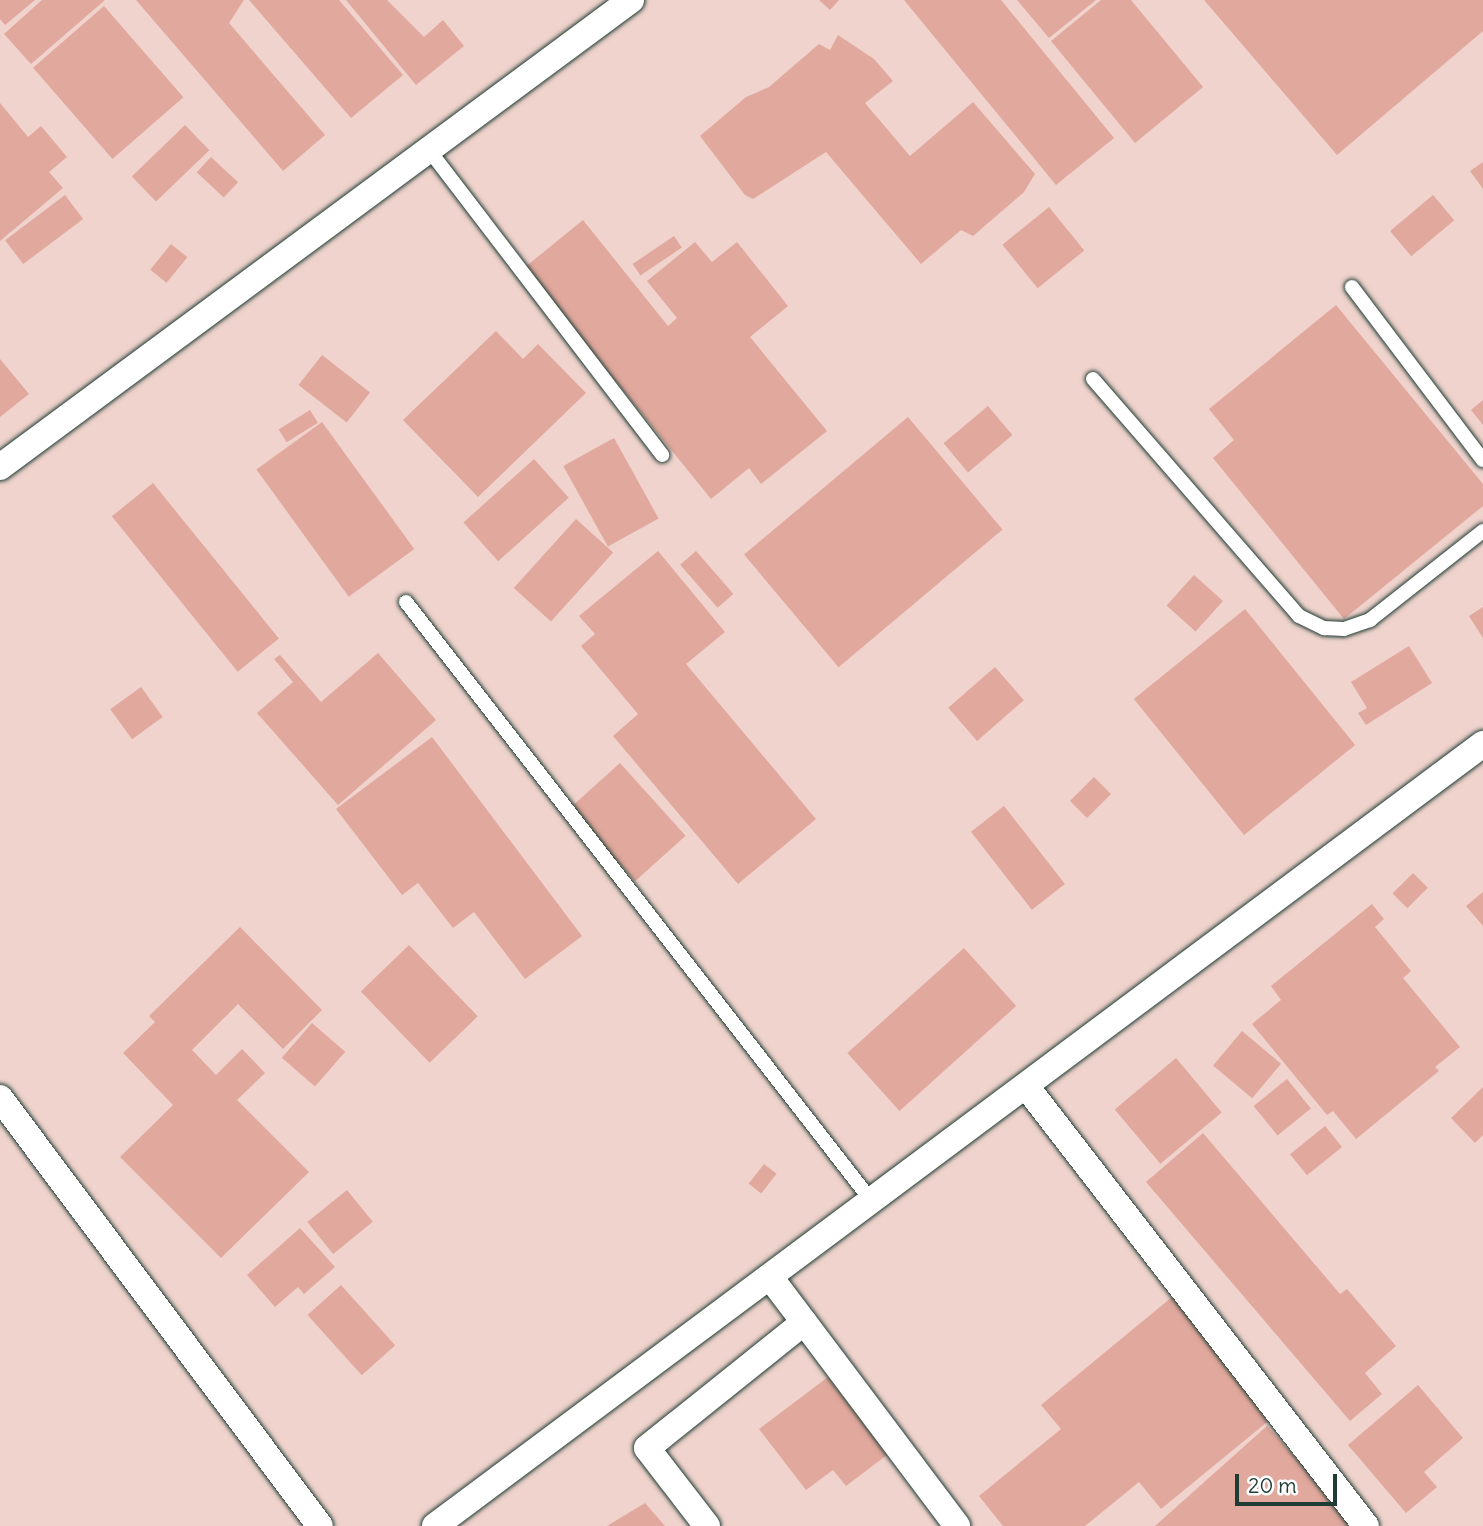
<!DOCTYPE html>
<style>
body{margin:0}
#map{position:relative;width:1483px;height:1526px;overflow:hidden;background:#f6e5e2;font-family:Delius,sans-serif}
div>[style]{position:absolute}
.built>*{inset:0;background:#f0d3cd;transform-origin:0 0}
.building>*{inset:0;background:#e1a89d;transform-origin:0 0}
.roads{filter:drop-shadow(0 0 2px #1f3d34) drop-shadow(0 0 2px #1f3d34)}
.service>*{height:14px;margin:-7px;padding:0 7px;transform-origin:7px;border-radius:7px;background:#fff}
.minor>*{height:26px;margin:-13px;padding:0 13px;transform-origin:13px;border-radius:13px;background:#fff}
span{translate:-50% -50%;white-space:nowrap;text-align:center;line-height:1.15;-webkit-text-stroke:7px #fff;paint-order:stroke}
.scale{position:absolute;left:1235px;top:1474px;width:102px;height:32px;box-sizing:border-box;border:4px solid #1f3d34;border-top:0;padding-left:9px;font-size:21px;line-height:24px;white-space:nowrap;color:#1f3d34;-webkit-text-stroke:5px #fff;paint-order:stroke}
</style>
<div id="map">
<div class="built">
<div style="left:0;top:0;width:1483px;height:1526px"></div>
</div>
<div class="building">
<div style="clip-path:polygon(0 0,35px 0,5px 25px,0 19px)"></div>
<div style="clip-path:polygon(42px 0,105px 0,31px 64px,4px 34px)"></div>
<div style="clip-path:polygon(136px 0,244px 0,229px 23px,325px 135px,283px 171px)"></div>
<div style="clip-path:polygon(249px 0,339px 0,403px 75px,351px 118px)"></div>
<div style="clip-path:polygon(346px 0,387px 0,424px 37px,443px 20px,464px 46px,416px 85px)"></div>
<div style="clip-path:polygon(819px 0,839px 0,830px 10px)"></div>
<div style="clip-path:polygon(904px 0,1001px 0,1114px 138px,1056px 185px)"></div>
<div style="clip-path:polygon(1017px 0,1096px 0,1049px 38px)"></div>
<div style="clip-path:polygon(1101px 0,1131px 0,1203px 87px,1135px 143px,1051px 41px)"></div>
<div style="clip-path:polygon(1204px 0,1483px 0,1483px 31px,1337px 155px)"></div>
<div style="left:104px;top:6px;width:121px;height:94px;rotate:49deg"></div>
<div style="clip-path:polygon(838px 35px,874px 59px,893px 81px,865px 103px,910px 156px,973px 102px,1035px 174px,1024px 192px,973px 236px,961px 230px,921px 264px,826px 152px,753px 199px,745px 195px,700px 136px,746px 97px,769px 87px,819px 44px,830px 50px)"></div>
<div style="clip-path:polygon(0 103px,28px 137px,41px 126px,67px 157px,49px 172px,63px 188px,0 241px)"></div>
<div style="left:185px;top:125px;width:35px;height:74px;rotate:46deg"></div>
<div style="left:211px;top:157px;width:37px;height:21px;rotate:43deg"></div>
<div style="clip-path:polygon(1483px 162px,1483px 189px,1470px 171px)"></div>
<div style="left:65px;top:195px;width:30px;height:75px;rotate:53deg"></div>
<div style="left:1433px;top:195px;width:33px;height:56px;rotate:50deg"></div>
<div style="left:1049px;top:207px;width:56px;height:60px;rotate:51deg"></div>
<div style="clip-path:polygon(583px 220px,668px 326px,677px 318px,647px 281px,695px 242px,712px 262px,737px 242px,788px 306px,750px 337px,827px 431px,761px 484px,749px 468px,711px 499px,524px 268px)"></div>
<div style="left:674px;top:236px;width:14px;height:50px;rotate:56deg"></div>
<div style="left:171px;top:244px;width:21px;height:33px;rotate:39deg"></div>
<div style="clip-path:polygon(1336px 305px,1483px 484px,1483px 506px,1344px 619px,1213px 458px,1234px 440px,1209px 409px)"></div>
<div style="clip-path:polygon(496px 331px,523px 359px,538px 344px,586px 393px,478px 497px,403px 420px)"></div>
<div style="left:322px;top:355px;width:61px;height:38px;rotate:38deg"></div>
<div style="clip-path:polygon(0 359px,29px 394px,0 417px)"></div>
<div style="clip-path:polygon(1483px 400px,1483px 425px,1471px 410px)"></div>
<div style="left:988px;top:406px;width:38px;height:58px;rotate:50deg"></div>
<div style="left:310px;top:410px;width:15px;height:37px;rotate:58deg"></div>
<div style="left:908px;top:417px;width:147px;height:214px;rotate:50deg"></div>
<div style="left:322px;top:422px;width:157px;height:81px;rotate:54deg"></div>
<div style="left:614px;top:438px;width:92px;height:58px;rotate:61deg"></div>
<div style="left:534px;top:459px;width:52px;height:95px;rotate:48deg"></div>
<div style="left:153px;top:483px;width:200px;height:53px;rotate:51deg"></div>
<div style="left:576px;top:519px;width:50px;height:93px;rotate:42deg"></div>
<div style="clip-path:polygon(658px 551px,725px 632px,686px 664px,816px 819px,738px 884px,613px 736px,638px 714px,581px 646px,595px 634px,579px 616px)"></div>
<div style="left:696px;top:551px;width:57px;height:21px;rotate:49deg"></div>
<div style="left:1194px;top:575px;width:39px;height:41px;rotate:42deg"></div>
<div style="clip-path:polygon(1483px 607px,1483px 638px,1469px 616px)"></div>
<div style="left:1245px;top:609px;width:175px;height:143px;rotate:51deg"></div>
<div style="clip-path:polygon(1409px 646px,1432px 683px,1366px 725px,1358px 713px,1367px 708px,1351px 682px)"></div>
<div style="clip-path:polygon(378px 653px,436px 720px,338px 805px,257px 713px,293px 682px,274px 659px,280px 655px,321px 702px)"></div>
<div style="left:995px;top:667px;width:44px;height:62px;rotate:49deg"></div>
<div style="left:141px;top:687px;width:37px;height:38px;rotate:54deg"></div>
<div style="clip-path:polygon(432px 737px,582px 936px,525px 979px,474px 912px,453px 928px,418px 883px,402px 895px,336px 809px)"></div>
<div style="left:620px;top:763px;width:98px;height:68px;rotate:48deg"></div>
<div style="left:1094px;top:777px;width:24px;height:34px;rotate:45deg"></div>
<div style="left:1004px;top:806px;width:99px;height:42px;rotate:52deg"></div>
<div style="left:1413px;top:873px;width:21px;height:29px;rotate:45deg"></div>
<div style="clip-path:polygon(1483px 892px,1483px 926px,1466px 906px)"></div>
<div style="clip-path:polygon(1372px 904px,1384px 919px,1375px 927px,1411px 971px,1403px 978px,1460px 1047px,1435px 1067px,1439px 1071px,1356px 1139px,1333px 1111px,1327px 1115px,1252px 1024px,1281px 1000px,1271px 986px)"></div>
<div style="clip-path:polygon(240px 927px,322px 1010px,283px 1049px,238px 1004px,192px 1050px,216px 1075px,242px 1049px,265px 1073px,237px 1100px,309px 1172px,221px 1258px,120px 1157px,173px 1105px,123px 1053px,155px 1022px,149px 1016px)"></div>
<div style="left:409px;top:945px;width:99px;height:67px;rotate:46deg"></div>
<div style="left:964px;top:948px;width:78px;height:157px;rotate:48deg"></div>
<div style="left:312px;top:1023px;width:44px;height:46px;rotate:41deg"></div>
<div style="left:1242px;top:1031px;width:51px;height:45px;rotate:40deg"></div>
<div style="left:1176px;top:1058px;width:71px;height:80px;rotate:50deg"></div>
<div style="left:1287px;top:1079px;width:38px;height:43px;rotate:51deg"></div>
<div style="clip-path:polygon(1483px 1087px,1483px 1135px,1475px 1143px,1451px 1118px)"></div>
<div style="left:1325px;top:1126px;width:27px;height:45px;rotate:51deg"></div>
<div style="clip-path:polygon(1203px 1133px,1340px 1294px,1347px 1289px,1396px 1346px,1365px 1373px,1382px 1394px,1350px 1421px,1146px 1182px)"></div>
<div style="left:764px;top:1164px;width:16px;height:25px;rotate:38deg"></div>
<div style="left:347px;top:1190px;width:41px;height:51px;rotate:51deg"></div>
<div style="clip-path:polygon(300px 1228px,335px 1267px,304px 1294px,298px 1287px,275px 1307px,247px 1275px)"></div>
<div style="left:341px;top:1285px;width:81px;height:45px;rotate:48deg"></div>
<div style="clip-path:polygon(1172px 1297px,1272px 1418px,1161px 1509px,1139px 1482px,1085px 1526px,1003px 1526px,979px 1496px,1061px 1429px,1041px 1405px)"></div>
<div style="clip-path:polygon(828px 1377px,887px 1455px,846px 1486px,833px 1470px,806px 1490px,759px 1429px)"></div>
<div style="clip-path:polygon(1418px 1385px,1463px 1438px,1424px 1472px,1437px 1487px,1406px 1513px,1348px 1445px)"></div>
<div style="clip-path:polygon(1267px 1426px,1357px 1526px,1155px 1526px)"></div>
<div style="clip-path:polygon(645px 1503px,665px 1526px,607px 1526px)"></div>
</div>
<div class="roads">
<div class="service">
<div style="left:429px;top:150px;width:384px;rotate:52.6deg"></div>
<div style="left:1352px;top:287px;width:217px;rotate:52.9deg"></div>
<div style="left:1093px;top:379px;width:314px;rotate:49deg"></div>
<div style="left:1299px;top:616px;width:28px;rotate:26deg"></div>
<div style="left:1324px;top:628px;width:20px;rotate:3deg"></div>
<div style="left:1344px;top:629px;width:28px;rotate:-19deg"></div>
<div style="left:1370px;top:620px;width:144px;rotate:-38.2deg"></div>
<div style="left:406px;top:602px;width:756px;rotate:52.14deg"></div>
</div>
<div class="minor">
<div style="left:0;top:467px;width:785px;rotate:-36.5deg"></div>
<div style="left:1026px;top:1086px;width:556px;rotate:52.31deg"></div>
<div style="left:0;top:1098px;width:534px;rotate:53.22deg"></div>
<div style="left:804px;top:1322px;width:255px;rotate:53.1deg"></div>
<div style="left:435px;top:1526px;width:1308px;rotate:-36.73deg"></div>
<div style="left:707px;top:1526px;width:98px;rotate:-127.6deg"></div>
<div style="left:647px;top:1448px;width:201px;rotate:-38.7deg"></div>
<div style="left:804px;top:1322px;width:56px;rotate:-127.1deg"></div>
</div>
</div>
<div class="scale">20 m</div>
</div>
